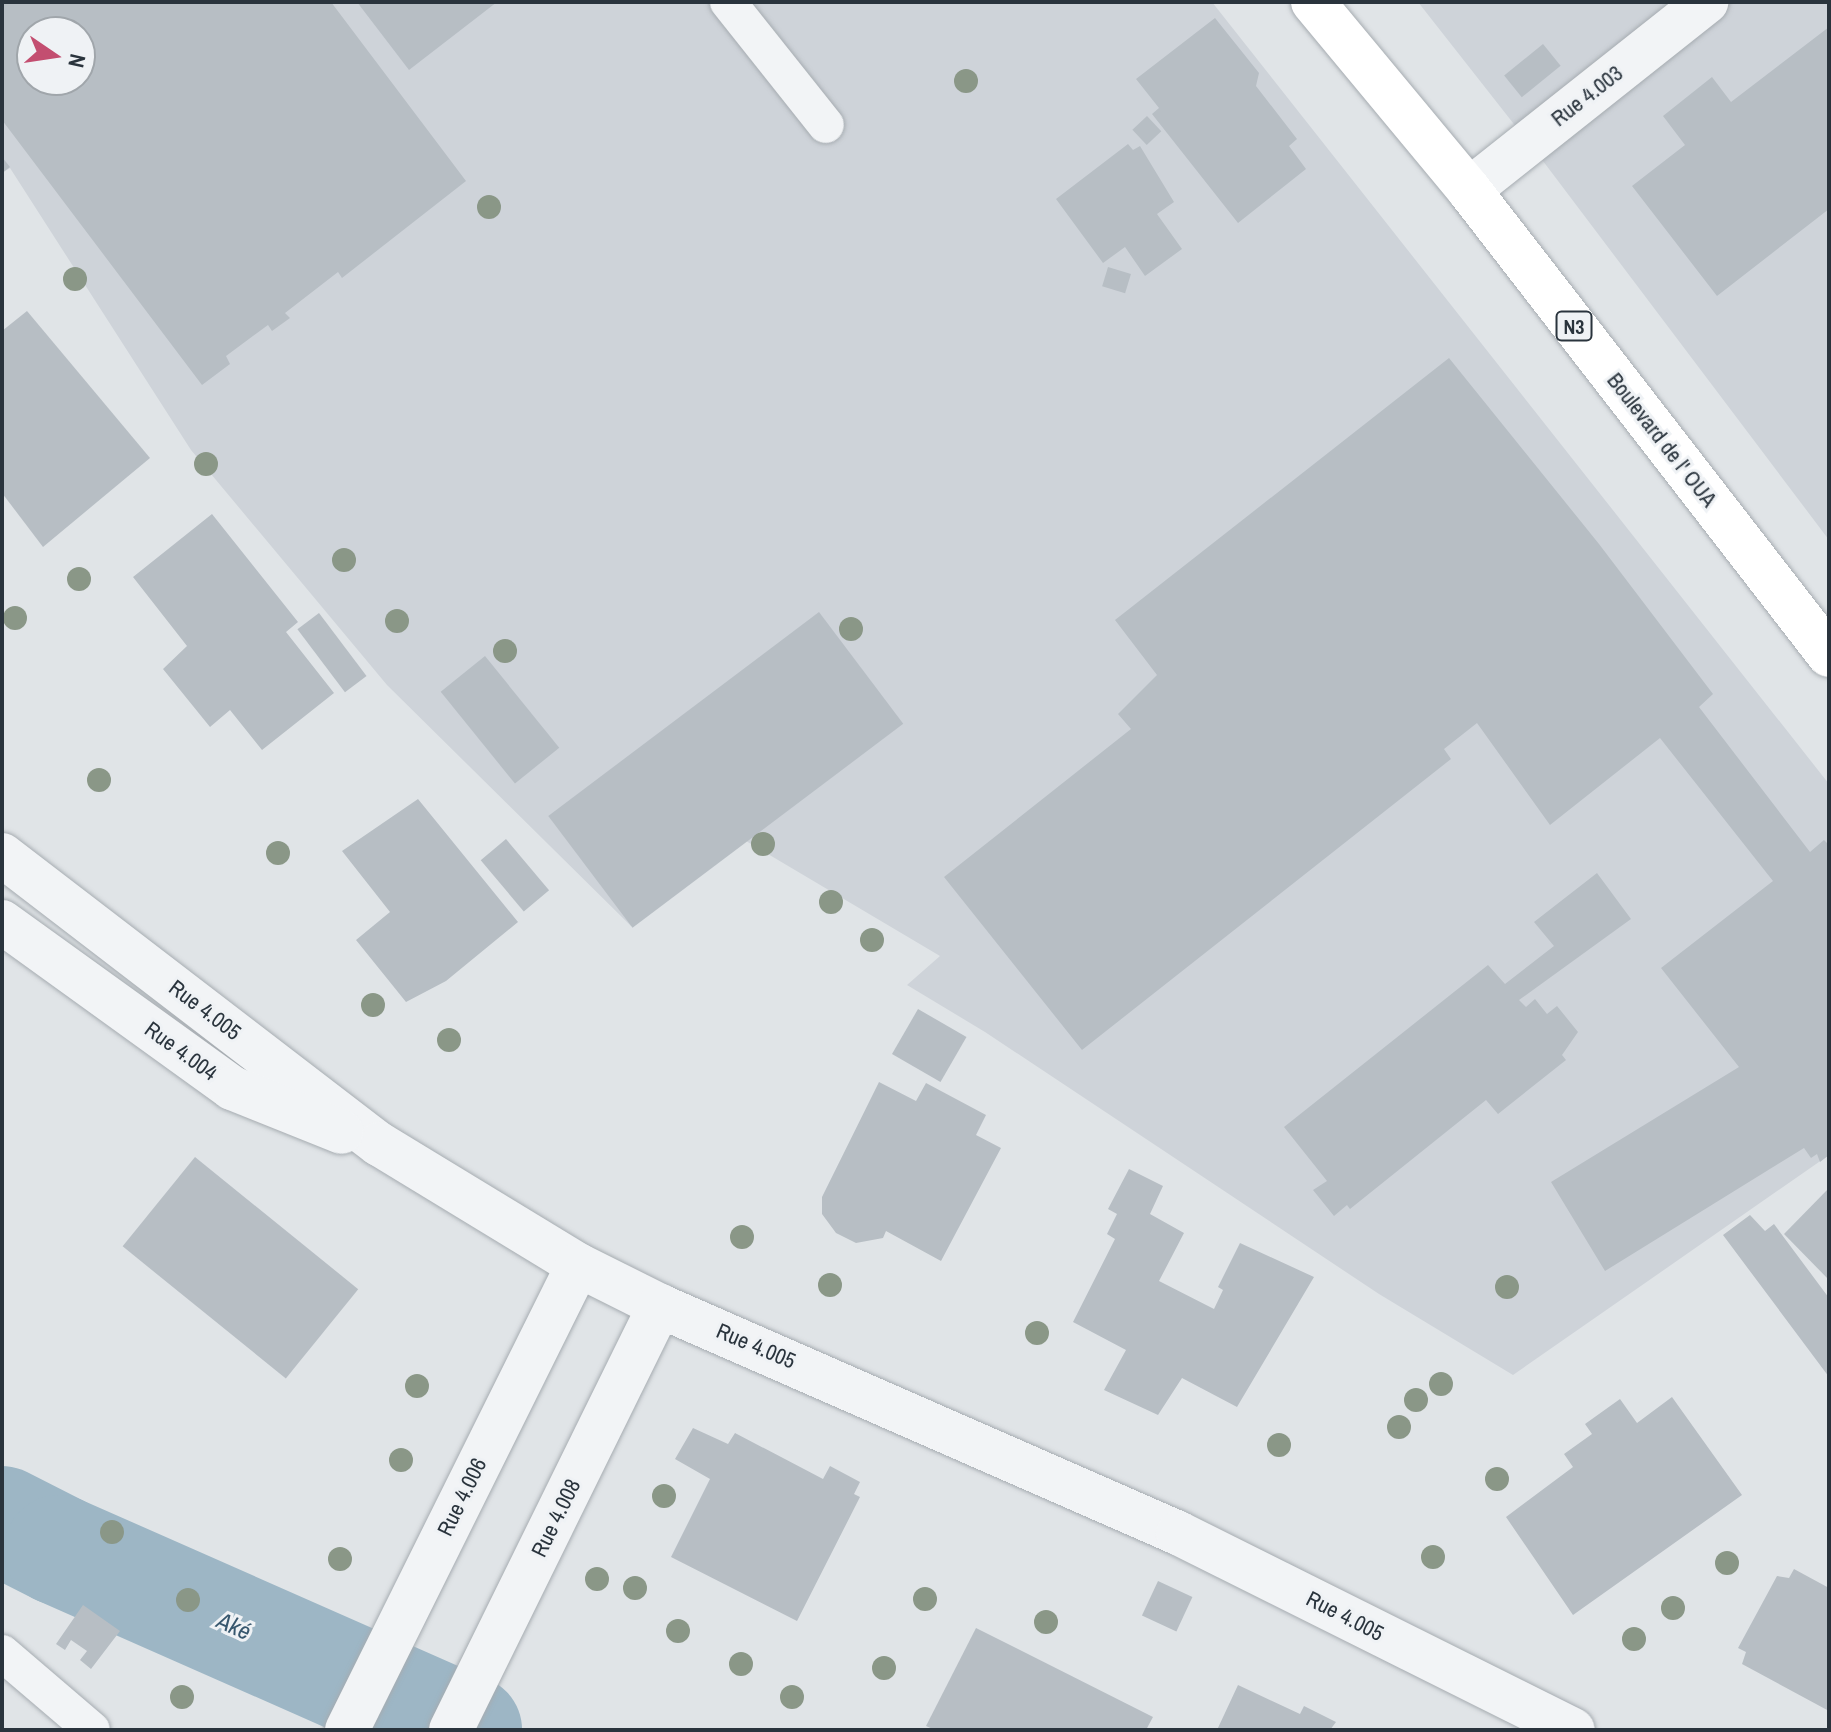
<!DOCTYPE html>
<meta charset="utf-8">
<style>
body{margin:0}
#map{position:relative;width:1831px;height:1732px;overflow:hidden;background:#e0e4e7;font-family:"Archivo Narrow",sans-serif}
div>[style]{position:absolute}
.built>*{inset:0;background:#ced3d9}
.river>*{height:110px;margin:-55px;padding:0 55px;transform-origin:55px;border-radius:55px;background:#9db6c5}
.building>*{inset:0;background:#b7bec4;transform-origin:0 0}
.roads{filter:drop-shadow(0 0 2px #a6acb1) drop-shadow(0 0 2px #a6acb1)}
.service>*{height:36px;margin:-18px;padding:0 18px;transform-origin:18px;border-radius:18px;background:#f2f4f6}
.minor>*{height:44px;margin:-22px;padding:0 22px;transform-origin:22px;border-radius:22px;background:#f2f4f6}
.trunk>*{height:44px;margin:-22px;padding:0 22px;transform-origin:22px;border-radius:22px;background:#fff}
.trees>*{width:24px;height:24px;margin:-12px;border-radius:50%;background:#8a9787}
span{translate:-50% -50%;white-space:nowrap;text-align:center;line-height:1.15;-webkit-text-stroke:6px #eff2f5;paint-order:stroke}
.shield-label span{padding:2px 6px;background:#eff2f5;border:2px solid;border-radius:6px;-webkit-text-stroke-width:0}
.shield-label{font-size:20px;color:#2a343d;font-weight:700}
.street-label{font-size:22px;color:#2a343d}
.water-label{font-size:24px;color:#37576e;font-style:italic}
.frame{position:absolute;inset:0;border:4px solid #2a343d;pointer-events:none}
.north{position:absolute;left:16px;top:16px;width:80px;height:80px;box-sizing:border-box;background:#eff2f5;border:2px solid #a0a6ab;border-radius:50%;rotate:103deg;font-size:22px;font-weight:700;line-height:32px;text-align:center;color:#2a343d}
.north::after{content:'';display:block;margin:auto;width:28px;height:36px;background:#c34e70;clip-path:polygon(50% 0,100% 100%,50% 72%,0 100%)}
</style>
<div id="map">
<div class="built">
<div style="clip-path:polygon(evenodd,2px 2px,1212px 2px,1829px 784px,1829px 1155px,1513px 1375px,1379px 1294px,985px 1032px,907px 985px,940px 956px,746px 841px,631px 926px,387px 685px,191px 450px,10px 168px,2px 173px,2px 2px,32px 32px,80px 32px,80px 80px,32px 80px,32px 32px)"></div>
<div style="clip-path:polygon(1418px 2px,1829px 2px,1829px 540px,1546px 165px)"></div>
</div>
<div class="river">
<div style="left:2px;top:1521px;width:64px;rotate:27deg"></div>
<div style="left:59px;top:1550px;width:446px;rotate:23.8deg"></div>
</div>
<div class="building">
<div style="clip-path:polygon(evenodd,2px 2px,331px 2px,466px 181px,342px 278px,338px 272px,285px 313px,290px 318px,272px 331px,268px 325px,226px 356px,230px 364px,202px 385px,2px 120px,2px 2px,32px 32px,80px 32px,80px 80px,32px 80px,32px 32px)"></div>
<div style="clip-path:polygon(357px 2px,497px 2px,409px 70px)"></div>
<div style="clip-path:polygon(1215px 18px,1259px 73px,1256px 86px,1297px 139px,1289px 146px,1306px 169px,1238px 223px,1152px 114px,1159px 108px,1136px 79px)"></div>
<div style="clip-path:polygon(1829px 27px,1829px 209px,1717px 296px,1632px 186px,1685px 145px,1663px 116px,1712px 77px,1731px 102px)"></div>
<div style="left:1543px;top:44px;width:28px;height:50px;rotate:51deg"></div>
<div style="left:1147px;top:116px;width:21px;height:20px;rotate:47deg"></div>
<div style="clip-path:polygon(1128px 144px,1133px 150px,1140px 146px,1174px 202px,1157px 214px,1182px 249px,1145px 276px,1125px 247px,1103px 263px,1056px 199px)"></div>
<div style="clip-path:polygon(2px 157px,10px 167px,2px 173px)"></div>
<div style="left:1108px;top:267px;width:24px;height:20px;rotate:17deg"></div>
<div style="clip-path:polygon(27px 311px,150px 458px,43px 547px,2px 493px,2px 331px)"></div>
<div style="clip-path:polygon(1449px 358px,1599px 544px,1713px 694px,1699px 707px,1810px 852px,1824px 840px,1829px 845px,1829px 1155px,1820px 1162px,1817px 1154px,1811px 1158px,1804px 1148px,1605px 1271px,1551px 1182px,1739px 1067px,1661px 968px,1773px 881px,1660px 738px,1550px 825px,1477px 723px,1444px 749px,1451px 759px,1082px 1050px,944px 877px,1131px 729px,1118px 714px,1157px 675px,1115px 620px)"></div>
<div style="clip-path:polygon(212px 514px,298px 622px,286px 632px,334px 693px,262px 750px,230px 710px,210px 727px,163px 669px,187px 646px,133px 577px)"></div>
<div style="left:819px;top:612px;width:140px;height:339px;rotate:53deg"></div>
<div style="left:319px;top:613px;width:79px;height:27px;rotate:53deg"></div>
<div style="left:485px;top:656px;width:118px;height:57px;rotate:51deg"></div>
<div style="clip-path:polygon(418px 799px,518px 922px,446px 981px,406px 1002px,356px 940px,390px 912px,342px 851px)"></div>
<div style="left:506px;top:839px;width:67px;height:33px;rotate:50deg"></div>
<div style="clip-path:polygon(1597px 873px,1631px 919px,1519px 1000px,1526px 1007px,1535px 999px,1547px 1014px,1557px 1006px,1578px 1032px,1562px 1055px,1566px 1060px,1498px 1114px,1486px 1100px,1350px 1209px,1347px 1205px,1334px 1216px,1313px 1190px,1327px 1181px,1284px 1127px,1488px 965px,1505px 984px,1554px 946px,1534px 922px)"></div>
<div style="left:918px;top:1009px;width:56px;height:52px;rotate:30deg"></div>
<div style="clip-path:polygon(879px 1082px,916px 1101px,926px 1083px,986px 1115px,976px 1135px,1001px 1148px,941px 1261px,886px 1231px,883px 1238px,856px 1243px,836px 1233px,822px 1214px,822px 1197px)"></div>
<div style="left:195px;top:1157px;width:210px;height:115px;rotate:39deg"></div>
<div style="clip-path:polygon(1129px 1169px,1163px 1186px,1150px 1214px,1184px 1233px,1159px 1281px,1214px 1309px,1223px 1290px,1218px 1287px,1240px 1243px,1314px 1277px,1237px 1407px,1182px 1378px,1158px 1415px,1104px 1390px,1126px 1350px,1073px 1322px,1115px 1239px,1107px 1234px,1117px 1214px,1108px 1209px)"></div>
<div style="clip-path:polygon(1829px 1188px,1829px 1280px,1784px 1234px)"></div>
<div style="clip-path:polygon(1750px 1215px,1765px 1231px,1774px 1224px,1829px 1298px,1829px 1377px,1723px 1235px)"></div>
<div style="clip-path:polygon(1672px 1397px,1742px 1495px,1573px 1615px,1506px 1517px,1573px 1467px,1564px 1454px,1592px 1434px,1585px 1424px,1620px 1399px,1637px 1423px)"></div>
<div style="clip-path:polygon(693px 1428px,728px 1444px,735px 1433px,823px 1479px,830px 1466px,860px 1482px,854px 1494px,860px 1497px,797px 1621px,671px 1557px,710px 1479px,675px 1459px)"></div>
<div style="clip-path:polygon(1794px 1569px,1829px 1588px,1829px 1711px,1742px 1664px,1746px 1652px,1738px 1648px,1777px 1576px,1789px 1578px)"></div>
<div style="left:1158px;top:1581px;width:38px;height:38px;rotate:25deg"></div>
<div style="clip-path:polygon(83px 1605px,120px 1631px,91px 1669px,80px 1660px,87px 1651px,71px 1640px,65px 1650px,56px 1644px)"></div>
<div style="clip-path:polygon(976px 1628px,1153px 1717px,1146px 1730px,935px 1730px,926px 1726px)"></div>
<div style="clip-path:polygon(1238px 1685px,1300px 1714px,1304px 1706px,1336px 1722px,1330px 1730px,1217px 1730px)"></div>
</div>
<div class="roads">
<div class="service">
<div style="left:728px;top:2px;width:157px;rotate:51.5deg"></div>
<div style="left:2px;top:1653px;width:118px;rotate:40.5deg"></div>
</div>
<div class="minor">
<div style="left:1469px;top:190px;width:303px;rotate:-38.4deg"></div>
<div style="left:2px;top:855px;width:475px;rotate:37.5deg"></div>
<div style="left:379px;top:1144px;width:233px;rotate:31.3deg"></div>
<div style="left:578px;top:1265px;width:92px;rotate:26.6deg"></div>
<div style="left:660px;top:1306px;width:566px;rotate:23.66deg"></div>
<div style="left:1178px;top:1533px;width:441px;rotate:26.5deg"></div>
<div style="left:2px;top:922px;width:284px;rotate:35.8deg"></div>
<div style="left:232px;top:1088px;width:118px;rotate:21.8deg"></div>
<div style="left:347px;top:1730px;width:519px;rotate:-63.58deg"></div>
<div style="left:451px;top:1730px;width:473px;rotate:-63.8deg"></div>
</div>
<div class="trunk">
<div style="left:1313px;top:2px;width:244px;rotate:50.3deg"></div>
<div style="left:1469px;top:190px;width:588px;rotate:52.25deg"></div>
</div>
</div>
<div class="trees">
<div style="left:966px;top:81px"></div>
<div style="left:489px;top:207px"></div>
<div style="left:75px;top:279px"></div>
<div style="left:206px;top:464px"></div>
<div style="left:344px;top:560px"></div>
<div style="left:79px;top:579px"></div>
<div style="left:15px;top:618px"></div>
<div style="left:397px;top:621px"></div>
<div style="left:851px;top:629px"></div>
<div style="left:505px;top:651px"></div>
<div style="left:99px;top:780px"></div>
<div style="left:763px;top:844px"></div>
<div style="left:278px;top:853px"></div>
<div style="left:831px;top:902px"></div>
<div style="left:872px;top:940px"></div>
<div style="left:373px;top:1005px"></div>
<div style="left:449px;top:1040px"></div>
<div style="left:742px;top:1237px"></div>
<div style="left:830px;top:1285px"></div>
<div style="left:1507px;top:1287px"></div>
<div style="left:1037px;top:1333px"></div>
<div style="left:1441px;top:1384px"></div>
<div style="left:417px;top:1386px"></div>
<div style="left:1416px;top:1400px"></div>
<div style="left:1399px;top:1427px"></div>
<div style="left:1279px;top:1445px"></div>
<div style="left:401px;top:1460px"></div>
<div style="left:1497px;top:1479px"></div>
<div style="left:664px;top:1496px"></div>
<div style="left:112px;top:1532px"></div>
<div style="left:1433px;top:1557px"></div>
<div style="left:340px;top:1559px"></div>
<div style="left:1727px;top:1563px"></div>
<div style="left:597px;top:1579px"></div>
<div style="left:635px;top:1588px"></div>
<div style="left:925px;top:1599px"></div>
<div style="left:188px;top:1600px"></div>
<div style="left:1673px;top:1608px"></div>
<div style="left:1046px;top:1622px"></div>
<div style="left:678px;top:1631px"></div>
<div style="left:1634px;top:1639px"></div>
<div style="left:741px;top:1664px"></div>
<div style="left:884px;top:1668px"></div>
<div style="left:182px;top:1697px"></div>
<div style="left:792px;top:1697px"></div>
</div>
<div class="shield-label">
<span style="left:1574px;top:326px">N3</span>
</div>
<div class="street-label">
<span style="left:1587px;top:96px;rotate:-38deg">Rue 4.003</span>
<span style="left:1662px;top:440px;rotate:52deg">Boulevard de l' OUA</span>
<span style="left:205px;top:1010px;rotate:37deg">Rue 4.005</span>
<span style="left:181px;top:1051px;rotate:36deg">Rue 4.004</span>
<span style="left:756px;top:1346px;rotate:23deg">Rue 4.005</span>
<span style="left:462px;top:1497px;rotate:-64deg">Rue 4.006</span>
<span style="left:556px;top:1518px;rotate:-64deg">Rue 4.008</span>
<span style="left:1345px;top:1616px;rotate:27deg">Rue 4.005</span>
</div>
<div class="water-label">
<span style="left:234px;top:1626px;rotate:24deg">Aké</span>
</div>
<div class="frame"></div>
<div class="north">N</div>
</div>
